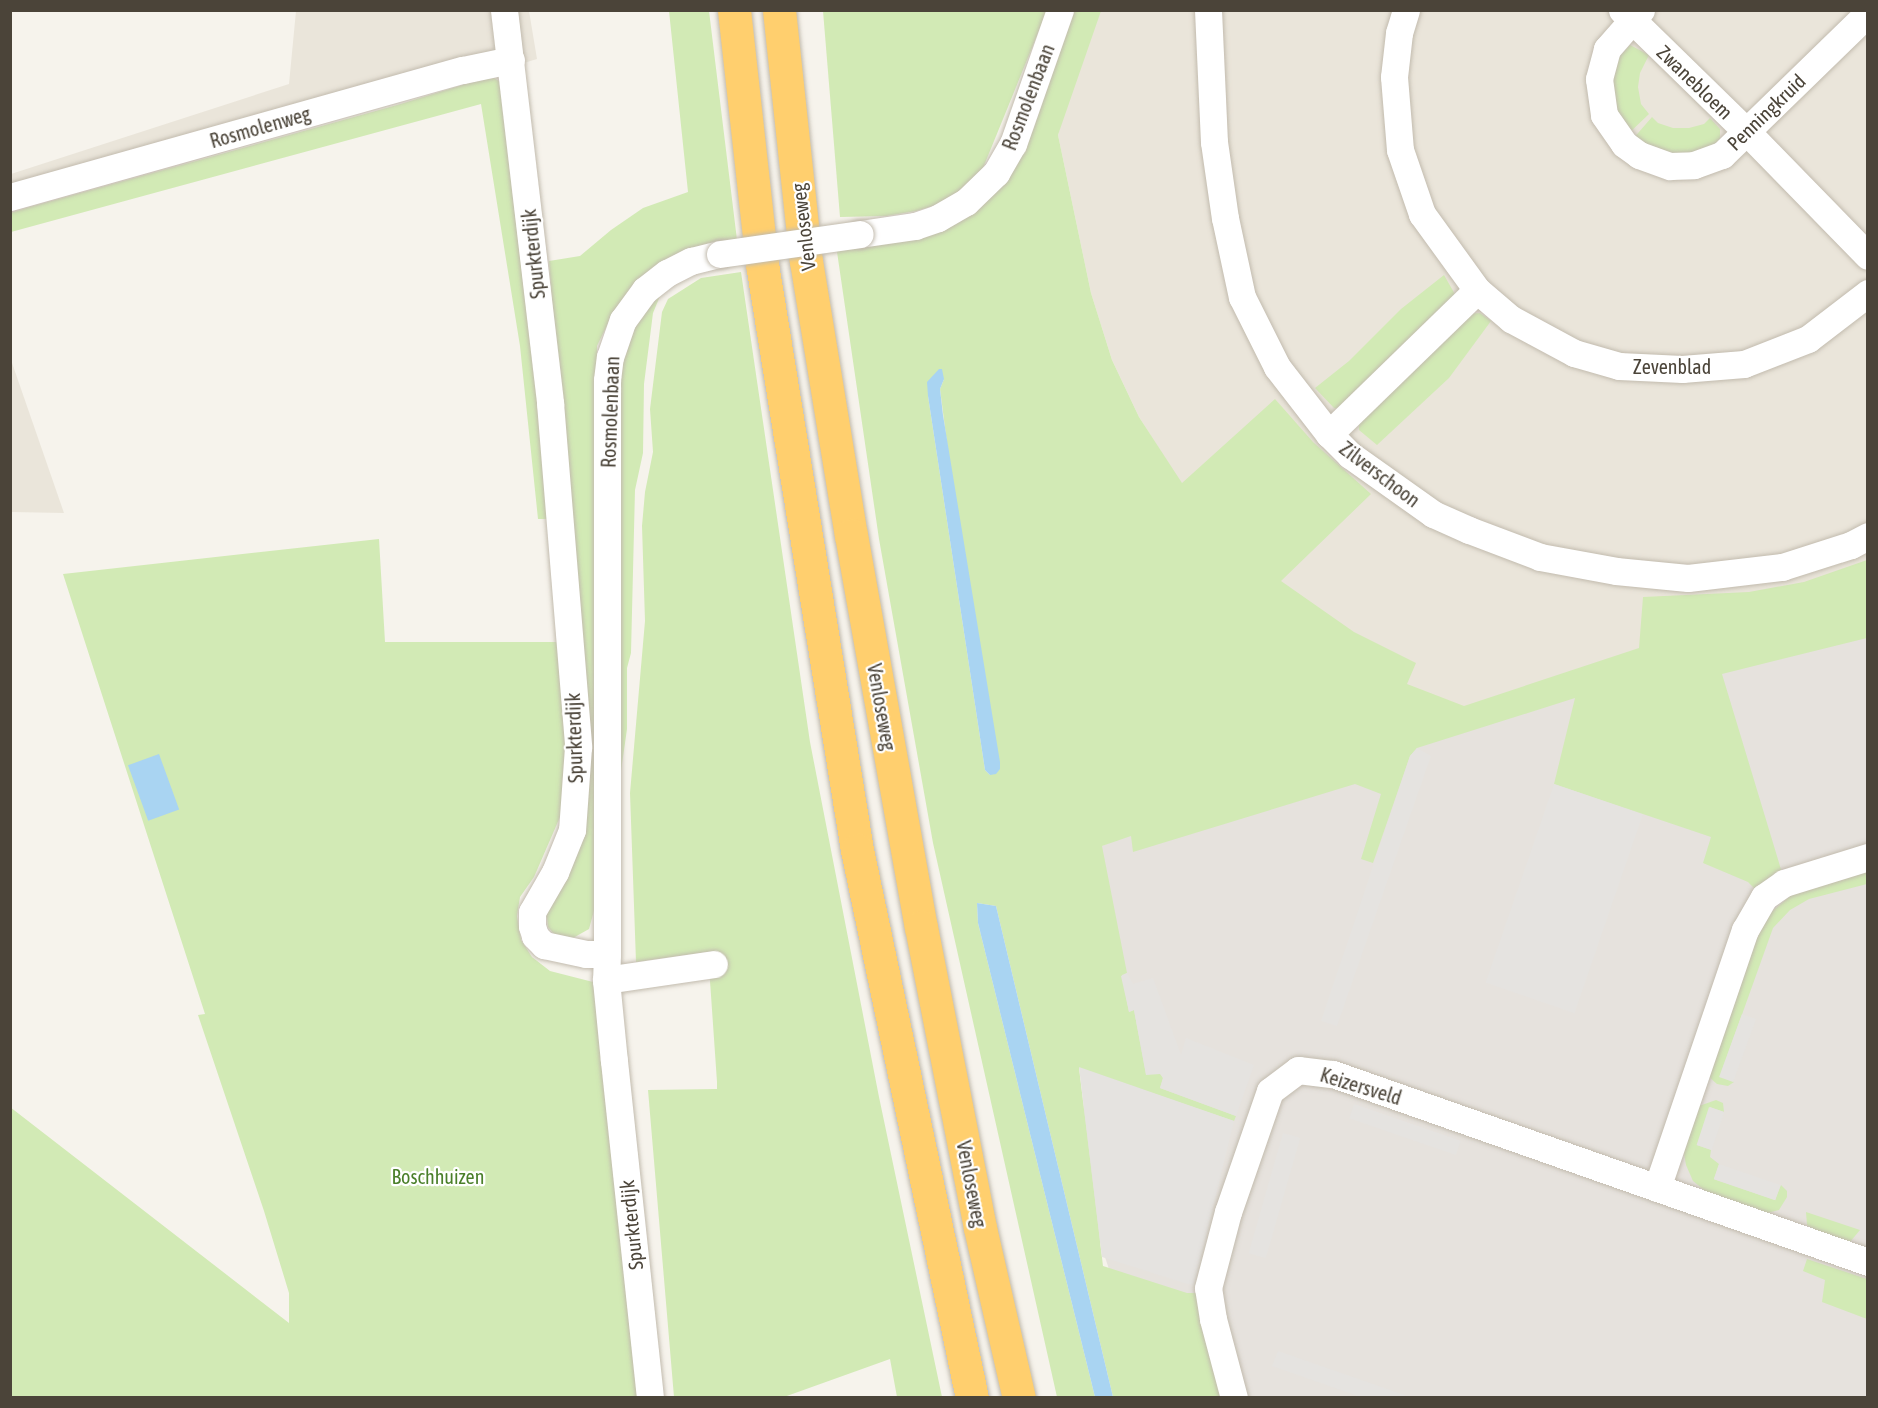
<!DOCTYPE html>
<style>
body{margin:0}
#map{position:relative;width:1878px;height:1408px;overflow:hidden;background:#f6f3ec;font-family:"Asap Condensed",sans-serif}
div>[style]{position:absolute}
.residential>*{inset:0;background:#eae5da}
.industrial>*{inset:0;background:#e6e2dd}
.green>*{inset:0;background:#d2eab5}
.parking>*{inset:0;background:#e5e3e0;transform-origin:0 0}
.water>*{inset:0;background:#a9d4f2;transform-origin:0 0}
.roads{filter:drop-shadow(0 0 2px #c2bbae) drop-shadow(0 0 2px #c2bbae)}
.minor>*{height:27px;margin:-13.5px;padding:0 13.5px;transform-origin:13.5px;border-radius:13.5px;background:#fff}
.highway>*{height:33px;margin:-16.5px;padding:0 16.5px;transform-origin:16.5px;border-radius:16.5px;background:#ffcf6e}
.bridges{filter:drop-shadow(0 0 2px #c2bbae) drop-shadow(0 0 2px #c2bbae)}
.minor-bridge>*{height:27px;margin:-13.5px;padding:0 13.5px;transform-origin:13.5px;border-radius:13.5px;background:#fff}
span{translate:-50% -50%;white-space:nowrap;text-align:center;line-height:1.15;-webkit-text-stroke:4.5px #fff;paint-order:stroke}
.street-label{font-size:20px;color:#4b4439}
.park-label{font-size:20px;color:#4a7f2a}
.frame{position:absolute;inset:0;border:12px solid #4b4439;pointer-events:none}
</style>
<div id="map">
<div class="residential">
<div style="clip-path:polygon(296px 11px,529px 11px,537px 59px,11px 216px,11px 174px,289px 84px)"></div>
<div style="clip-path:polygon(1092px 11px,1867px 11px,1867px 633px,1379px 730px,1181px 483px,1139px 417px,1112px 360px,1091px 293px,1058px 135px)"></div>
<div style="clip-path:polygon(11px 360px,64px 513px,11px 512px)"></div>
</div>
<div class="industrial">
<div style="clip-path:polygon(1867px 635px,1867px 1397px,1151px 1397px,1081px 1184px,1092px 850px,1379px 730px)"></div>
</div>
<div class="green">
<div style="clip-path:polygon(669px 11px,709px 11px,737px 240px,615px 309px,597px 346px,595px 647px,597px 900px,589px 929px,573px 938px,554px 934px,548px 927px,546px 909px,588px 792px,549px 261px,580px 256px,611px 230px,643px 208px,688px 192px)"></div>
<div style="clip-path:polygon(823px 11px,1047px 11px,983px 168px,949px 201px,916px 211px,886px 216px,840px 217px)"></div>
<div style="clip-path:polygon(evenodd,1072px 11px,1101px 11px,1058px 135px,1091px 293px,1112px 360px,1139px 417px,1182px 483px,1275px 399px,1313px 442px,1371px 494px,1281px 581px,1354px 632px,1416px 663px,1407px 684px,1464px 706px,1639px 648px,1643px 597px,1749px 592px,1804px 582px,1867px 560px,1867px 638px,1722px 674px,1783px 876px,1759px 893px,1748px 882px,1703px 863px,1711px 837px,1554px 784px,1575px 698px,1417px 748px,1410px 756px,1373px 863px,1361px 859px,1381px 794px,1355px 784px,1133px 852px,1131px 836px,1102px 846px,1127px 973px,1122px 975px,1129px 1012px,1134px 1010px,1146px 1074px,1161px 1074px,1163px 1078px,1160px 1088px,1236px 1116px,1234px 1121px,1079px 1068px,1103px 1266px,1187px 1293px,1199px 1293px,1222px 1397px,1113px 1397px,996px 906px,977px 903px,978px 923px,1095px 1397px,1057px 1397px,933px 843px,879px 539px,836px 245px,964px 215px,1072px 11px,944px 379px,940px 389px,990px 775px,985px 770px,928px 396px,944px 379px)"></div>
<div style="clip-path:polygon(1630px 45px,1649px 55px,1640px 73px,1638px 87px,1641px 104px,1649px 114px,1627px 135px,1608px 93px,1618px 58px)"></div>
<div style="clip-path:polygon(494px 78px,507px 86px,549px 519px,538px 519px,520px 346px,481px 104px,11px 232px,11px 213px,30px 207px,397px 105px,482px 79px)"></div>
<div style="clip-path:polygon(1652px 117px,1658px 123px,1673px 128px,1689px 128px,1704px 124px,1710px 118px,1720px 129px,1720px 145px,1687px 158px,1632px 140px)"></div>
<div style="clip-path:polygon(741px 272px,810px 742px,879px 1097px,942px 1397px,897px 1397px,890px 1359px,784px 1397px,674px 1397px,648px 1090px,717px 1089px,717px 1082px,708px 952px,636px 962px,630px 793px,645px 621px,642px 526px,645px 492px,653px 452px,650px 409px,662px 312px,668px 299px,701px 278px)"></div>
<div style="clip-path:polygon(1444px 275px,1456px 296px,1342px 409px,1334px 408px,1315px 388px,1349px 361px,1401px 309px)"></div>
<div style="clip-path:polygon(660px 296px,653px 313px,644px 384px,643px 453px,635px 490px,631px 653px,627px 668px,627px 729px,621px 771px,621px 902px,620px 364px,633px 329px,645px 311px)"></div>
<div style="clip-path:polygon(1480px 313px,1491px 321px,1449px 378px,1377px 445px,1359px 430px,1359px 422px,1465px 314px)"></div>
<div style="clip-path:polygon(379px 539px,385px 642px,562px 642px,570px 794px,534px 877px,520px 897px,517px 916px,521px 940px,532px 957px,550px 971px,593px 982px,650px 1397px,11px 1397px,10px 1107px,289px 1323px,289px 1293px,264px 1211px,198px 1015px,205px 1014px,63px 574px)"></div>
<div style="clip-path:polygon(1867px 868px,1867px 884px,1809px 899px,1790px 910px,1773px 928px,1720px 1076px,1734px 1082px,1728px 1086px,1717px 1084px,1709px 1077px,1711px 1063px,1763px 919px,1794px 893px)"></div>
<div style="clip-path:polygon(1716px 1100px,1723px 1103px,1724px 1112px,1710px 1107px,1697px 1145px,1711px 1150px,1710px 1157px,1719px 1164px,1714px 1179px,1775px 1200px,1781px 1185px,1787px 1191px,1787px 1197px,1779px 1210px,1767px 1213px,1709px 1194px,1693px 1181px,1686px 1165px,1683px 1148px,1699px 1106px)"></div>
<div style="clip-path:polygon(1806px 1212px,1860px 1230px,1850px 1242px,1816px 1231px,1807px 1225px)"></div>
<div style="clip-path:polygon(1807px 1259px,1867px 1279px,1867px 1319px,1822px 1302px,1825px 1280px,1803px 1271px)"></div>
</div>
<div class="parking">
<div style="clip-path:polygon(1417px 748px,1431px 756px,1337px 1026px,1321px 1021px,1410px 756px)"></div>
<div style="left:1554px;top:784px;width:94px;height:210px;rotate:19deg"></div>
<div style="clip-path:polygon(1127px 973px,1133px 984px,1153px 978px,1181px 1055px,1186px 1038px,1254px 1065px,1236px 1116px,1160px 1088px,1163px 1078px,1160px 1074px,1146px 1075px,1134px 1010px,1129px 1012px,1121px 976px)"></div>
<div style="left:1742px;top:1014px;width:15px;height:67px;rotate:20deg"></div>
<div style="clip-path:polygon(1079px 1067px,1234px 1121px,1194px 1286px,1102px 1257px)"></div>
<div style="left:1354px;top:1104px;width:113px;height:15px;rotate:19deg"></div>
<div style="left:1709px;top:1107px;width:16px;height:40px;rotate:18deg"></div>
<div style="left:1283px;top:1133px;width:18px;height:125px;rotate:16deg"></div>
<div style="left:1719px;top:1164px;width:65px;height:16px;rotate:19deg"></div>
<div style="clip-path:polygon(1278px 1351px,1410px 1397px,1361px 1397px,1272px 1366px)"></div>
</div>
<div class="water">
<div style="clip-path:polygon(939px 369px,942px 369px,944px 379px,940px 389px,943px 415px,1000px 762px,1000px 769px,996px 774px,990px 775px,985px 770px,928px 396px,927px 382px)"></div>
<div style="left:159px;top:754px;width:59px;height:33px;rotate:70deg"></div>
<div style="clip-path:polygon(977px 903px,996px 906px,1113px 1397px,1095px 1397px,978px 923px)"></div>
</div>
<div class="roads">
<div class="minor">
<div style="left:504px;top:10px;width:396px;rotate:83.3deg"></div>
<div style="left:550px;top:403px;width:345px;rotate:85.3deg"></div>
<div style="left:578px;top:747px;width:83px;rotate:94.1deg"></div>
<div style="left:572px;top:830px;width:45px;rotate:112deg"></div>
<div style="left:555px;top:872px;width:46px;rotate:119.9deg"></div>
<div style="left:532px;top:912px;width:14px;rotate:90deg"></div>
<div style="left:532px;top:926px;width:10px;rotate:73deg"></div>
<div style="left:535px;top:936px;width:13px;rotate:45deg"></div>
<div style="left:544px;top:945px;width:43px;rotate:12.1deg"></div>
<div style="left:586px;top:954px;width:21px"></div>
<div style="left:607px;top:954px;width:26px;rotate:92deg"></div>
<div style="left:606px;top:980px;width:81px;rotate:84.4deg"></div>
<div style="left:614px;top:1061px;width:339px;rotate:83.9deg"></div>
<div style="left:1208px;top:10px;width:132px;rotate:87.4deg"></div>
<div style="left:1214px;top:142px;width:77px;rotate:81.8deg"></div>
<div style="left:1225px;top:218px;width:81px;rotate:77.9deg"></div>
<div style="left:1242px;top:297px;width:78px;rotate:63.4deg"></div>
<div style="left:1277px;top:367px;width:85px;rotate:52.2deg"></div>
<div style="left:1329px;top:434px;width:30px;rotate:45deg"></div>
<div style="left:1350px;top:455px;width:102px;rotate:35.4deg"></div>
<div style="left:1433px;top:514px;width:39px;rotate:24deg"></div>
<div style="left:1469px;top:530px;width:76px;rotate:20.8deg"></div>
<div style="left:1540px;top:557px;width:77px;rotate:10.4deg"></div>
<div style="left:1616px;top:571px;width:72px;rotate:5.6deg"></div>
<div style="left:1688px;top:578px;width:95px;rotate:-6.7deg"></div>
<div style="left:1782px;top:567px;width:72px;rotate:-17.7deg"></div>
<div style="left:1851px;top:545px;width:19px;rotate:-28deg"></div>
<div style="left:1406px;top:10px;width:24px;rotate:107deg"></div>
<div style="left:1399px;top:33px;width:44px;rotate:96.5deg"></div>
<div style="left:1394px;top:77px;width:73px;rotate:85.3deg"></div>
<div style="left:1400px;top:150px;width:68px;rotate:71deg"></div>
<div style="left:1422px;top:214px;width:94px;rotate:54.1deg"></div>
<div style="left:1477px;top:290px;width:45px;rotate:40.5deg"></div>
<div style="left:1511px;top:319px;width:72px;rotate:28.4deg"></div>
<div style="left:1574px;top:353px;width:47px;rotate:16.1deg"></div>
<div style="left:1619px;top:366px;width:63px;rotate:2.7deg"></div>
<div style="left:1682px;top:369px;width:62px;rotate:-4.6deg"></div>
<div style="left:1744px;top:364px;width:69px;rotate:-21.3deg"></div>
<div style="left:1808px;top:339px;width:76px;rotate:-37.5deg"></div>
<div style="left:1622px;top:10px;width:175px;rotate:44.3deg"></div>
<div style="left:1747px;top:132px;width:173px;rotate:45.7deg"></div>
<div style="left:1641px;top:10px;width:52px;rotate:131.1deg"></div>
<div style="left:1607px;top:49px;width:31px;rotate:105deg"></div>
<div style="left:1599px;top:79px;width:36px;rotate:82deg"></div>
<div style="left:1604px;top:115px;width:35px;rotate:55deg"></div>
<div style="left:1624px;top:144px;width:19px;rotate:36deg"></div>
<div style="left:1639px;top:155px;width:33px;rotate:20deg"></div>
<div style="left:1670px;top:166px;width:24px;rotate:-2deg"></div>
<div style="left:1694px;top:165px;width:30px;rotate:-20deg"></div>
<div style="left:1722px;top:155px;width:204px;rotate:-44.2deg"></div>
<div style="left:10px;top:197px;width:470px;rotate:-15.7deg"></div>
<div style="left:463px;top:70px;width:49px;rotate:-11.8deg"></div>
<div style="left:860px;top:234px;width:56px;rotate:-8.3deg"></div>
<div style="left:915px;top:226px;width:24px;rotate:-19deg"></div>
<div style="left:938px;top:218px;width:32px;rotate:-30deg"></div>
<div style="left:966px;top:202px;width:42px;rotate:-44deg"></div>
<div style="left:996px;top:173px;width:34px;rotate:-60deg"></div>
<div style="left:1013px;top:144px;width:142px;rotate:-70.7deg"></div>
<div style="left:1329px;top:434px;width:206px;rotate:-44.2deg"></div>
<div style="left:607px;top:954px;width:574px;rotate:-90deg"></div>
<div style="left:607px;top:380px;width:23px;rotate:-83deg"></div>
<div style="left:610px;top:357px;width:39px;rotate:-71deg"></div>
<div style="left:623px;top:320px;width:37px;rotate:-54deg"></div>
<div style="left:645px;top:290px;width:28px;rotate:-38deg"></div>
<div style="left:667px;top:273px;width:27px;rotate:-27deg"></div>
<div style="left:691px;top:261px;width:30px;rotate:-14deg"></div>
<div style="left:606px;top:980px;width:109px;rotate:-8.4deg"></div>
<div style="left:1657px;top:1188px;width:273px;rotate:-71.2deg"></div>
<div style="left:1745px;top:930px;width:38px;rotate:-60deg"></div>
<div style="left:1764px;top:897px;width:24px;rotate:-35deg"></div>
<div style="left:1784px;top:883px;width:88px;rotate:-17.2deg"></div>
<div style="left:1234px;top:1398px;width:82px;rotate:-104.9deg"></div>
<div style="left:1213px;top:1319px;width:31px;rotate:-99deg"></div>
<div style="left:1208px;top:1288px;width:79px;rotate:-75.3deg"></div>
<div style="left:1228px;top:1212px;width:128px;rotate:-70.9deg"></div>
<div style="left:1270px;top:1091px;width:35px;rotate:-37deg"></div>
<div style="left:1298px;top:1070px;width:35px;rotate:7deg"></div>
<div style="left:1333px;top:1074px;width:567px;rotate:19.36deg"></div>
</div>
<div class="highway">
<div style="left:734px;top:10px;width:256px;rotate:83.7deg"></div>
<div style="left:762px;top:264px;width:594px;rotate:80.79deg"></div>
<div style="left:857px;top:850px;width:560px;rotate:78.15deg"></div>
<div style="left:779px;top:10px;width:252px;rotate:83.9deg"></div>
<div style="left:806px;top:261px;width:278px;rotate:80.7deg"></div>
<div style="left:851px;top:535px;width:398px;rotate:79.9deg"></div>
<div style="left:921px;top:927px;width:307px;rotate:78.9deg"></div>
<div style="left:980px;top:1228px;width:174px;rotate:77.1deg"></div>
</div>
</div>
<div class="bridges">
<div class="minor-bridge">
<div style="left:720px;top:254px;width:141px;rotate:-8.1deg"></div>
</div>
</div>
<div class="street-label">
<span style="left:1695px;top:82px;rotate:44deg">Zwanebloem</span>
<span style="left:1028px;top:97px;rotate:-69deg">Rosmolenbaan</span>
<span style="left:1766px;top:112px;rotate:-44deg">Penningkruid</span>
<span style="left:260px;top:127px;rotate:-16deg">Rosmolenweg</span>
<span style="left:803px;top:227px;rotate:-97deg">Venloseweg</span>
<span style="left:533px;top:254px;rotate:-96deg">Spurkterdijk</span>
<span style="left:1672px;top:366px">Zevenblad</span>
<span style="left:610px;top:412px;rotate:-88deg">Rosmolenbaan</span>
<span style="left:1380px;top:474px;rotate:37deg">Zilverschoon</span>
<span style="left:882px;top:707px;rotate:80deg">Venloseweg</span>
<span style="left:574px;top:738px;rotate:-92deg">Spurkterdijk</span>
<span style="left:1361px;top:1086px;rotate:17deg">Keizersveld</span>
<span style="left:972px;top:1184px;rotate:79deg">Venloseweg</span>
<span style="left:631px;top:1225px;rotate:-96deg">Spurkterdijk</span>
</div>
<div class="park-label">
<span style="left:438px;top:1176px">Boschhuizen</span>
</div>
<div class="frame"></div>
</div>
